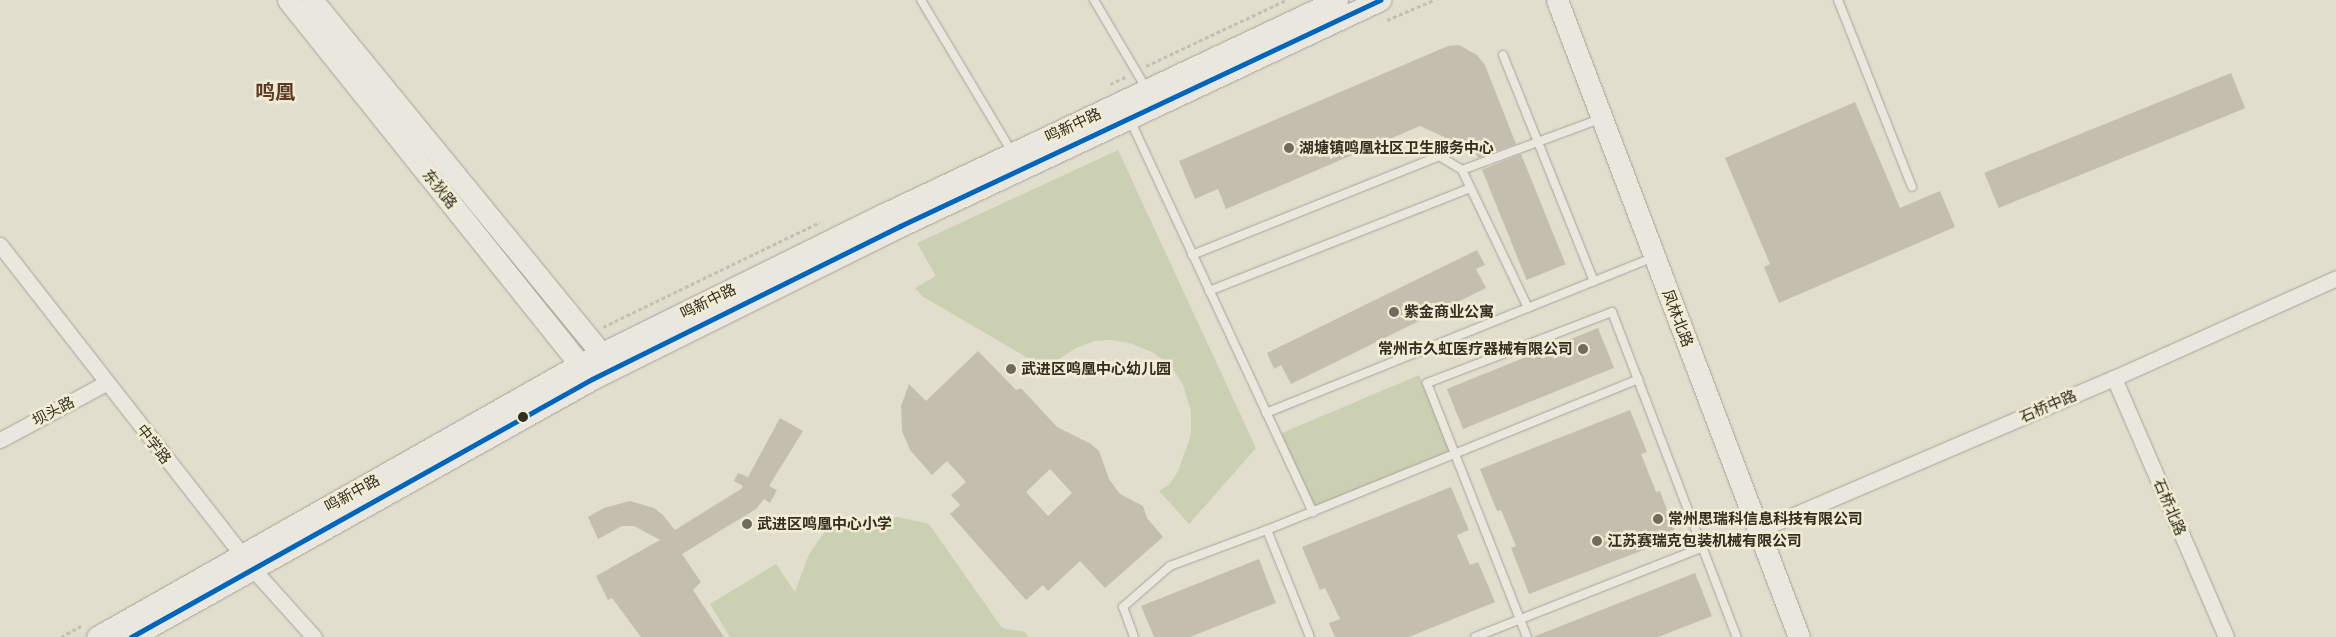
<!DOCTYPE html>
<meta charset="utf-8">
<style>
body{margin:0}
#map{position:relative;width:2336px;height:637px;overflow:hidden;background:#e1dece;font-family:"PT Serif","Noto Sans SC",serif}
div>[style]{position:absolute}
.green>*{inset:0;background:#cbd0b2;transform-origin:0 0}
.building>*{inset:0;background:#c4beaf;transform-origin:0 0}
.path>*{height:3px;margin-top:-1.5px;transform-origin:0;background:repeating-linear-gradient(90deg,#c2bfb5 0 4px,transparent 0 6.5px)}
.roads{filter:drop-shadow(0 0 1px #a6a397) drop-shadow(0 0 1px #a6a397)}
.lane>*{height:8px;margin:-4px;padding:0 4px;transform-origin:4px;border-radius:4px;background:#eae8de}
.street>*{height:15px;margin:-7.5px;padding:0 7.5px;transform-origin:7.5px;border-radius:7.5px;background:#eae8de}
.secondary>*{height:21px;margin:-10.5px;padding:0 10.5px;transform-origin:10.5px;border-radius:10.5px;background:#eae8de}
.bus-1>*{height:5px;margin:-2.5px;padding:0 2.5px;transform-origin:2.5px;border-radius:2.5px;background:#0065bd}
.dots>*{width:14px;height:14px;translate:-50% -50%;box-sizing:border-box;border:2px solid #f1edd4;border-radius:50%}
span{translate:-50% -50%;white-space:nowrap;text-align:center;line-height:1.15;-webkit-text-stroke:5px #f1edd4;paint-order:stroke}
.street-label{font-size:15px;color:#342d20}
.poi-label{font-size:15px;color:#342d20;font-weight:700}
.left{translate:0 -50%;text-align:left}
.right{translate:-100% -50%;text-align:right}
.district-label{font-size:20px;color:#5b3924;font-weight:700}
</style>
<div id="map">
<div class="green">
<div style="clip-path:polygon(1118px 150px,1256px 448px,1189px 524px,1159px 491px,1170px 484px,1178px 471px,1191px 435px,1191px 411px,1183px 385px,1171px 366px,1152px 352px,1130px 343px,1110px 340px,1095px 341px,1076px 348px,1045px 368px,922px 296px,915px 288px,936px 276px,917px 243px)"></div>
<div style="left:1419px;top:375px;width:83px;height:150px;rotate:67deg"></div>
<div style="clip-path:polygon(898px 517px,929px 524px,1002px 628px,1025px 632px,1028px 637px,730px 637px,710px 604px,776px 564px,795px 592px,809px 554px,826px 530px,845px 520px)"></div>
</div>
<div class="building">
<div style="clip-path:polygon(1459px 45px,1477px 55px,1485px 65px,1516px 144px,1478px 158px,1475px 151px,1420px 126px,1226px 209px,1218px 189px,1195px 199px,1179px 161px,1448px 46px)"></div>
<div style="left:2231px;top:73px;width:38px;height:266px;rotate:68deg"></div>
<div style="clip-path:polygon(1855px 102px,1900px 208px,1940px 191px,1955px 227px,1779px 303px,1764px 267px,1770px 264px,1725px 158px)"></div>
<div style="left:1521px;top:154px;width:119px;height:42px;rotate:68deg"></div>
<div style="clip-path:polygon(1477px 250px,1485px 265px,1476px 269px,1486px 288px,1291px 384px,1281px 365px,1274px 369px,1267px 353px)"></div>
<div style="left:1598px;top:328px;width:43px;height:163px;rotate:68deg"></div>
<div style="clip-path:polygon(evenodd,978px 351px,1016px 390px,1021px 388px,1057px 427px,1091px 444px,1099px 451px,1109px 479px,1120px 494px,1143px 506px,1147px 518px,1163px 537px,1105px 588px,1080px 561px,1048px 591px,1043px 585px,1026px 600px,950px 514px,960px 505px,951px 495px,966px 482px,947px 461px,932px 475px,910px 450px,902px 431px,901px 406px,909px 384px,926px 401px,978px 351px,1050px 469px,1072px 493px,1048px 516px,1026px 492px,1050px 469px)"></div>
<div style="clip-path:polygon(1630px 410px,1647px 452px,1641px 454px,1656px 492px,1660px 491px,1677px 537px,1529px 594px,1511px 548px,1516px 546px,1501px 510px,1497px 511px,1480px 469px)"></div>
<div style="clip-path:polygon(780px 418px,803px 431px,769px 486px,777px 490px,770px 503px,764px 499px,756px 509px,682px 554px,701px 582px,693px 590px,724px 637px,641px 637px,612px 598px,608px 600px,596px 576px,660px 540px,634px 526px,622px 526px,598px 539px,588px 517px,604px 508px,630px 501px,654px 508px,663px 515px,675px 530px,741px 489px,743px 486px,734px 481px,738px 473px,748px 477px)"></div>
<div style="clip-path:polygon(1451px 487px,1469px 530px,1457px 535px,1470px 565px,1478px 562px,1495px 602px,1409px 637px,1335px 637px,1329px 623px,1340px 619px,1325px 588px,1320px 590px,1302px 547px)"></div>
<div style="clip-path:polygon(1259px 559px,1276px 603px,1190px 637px,1154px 637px,1141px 606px)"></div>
<div style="clip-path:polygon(1695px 573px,1712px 616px,1658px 637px,1533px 637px)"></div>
</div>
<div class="path">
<div style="left:1387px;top:20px;width:51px;rotate:-23.1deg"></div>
<div style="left:1146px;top:66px;width:155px;rotate:-25.2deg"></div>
<div style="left:1110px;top:84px;width:17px;rotate:-25deg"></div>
<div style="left:603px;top:327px;width:241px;rotate:-25.8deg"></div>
<div style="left:61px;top:637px;width:23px;rotate:-29deg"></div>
</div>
<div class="roads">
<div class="lane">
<div style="left:921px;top:0;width:177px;rotate:59.1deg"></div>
<div style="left:1094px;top:0;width:102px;rotate:59.4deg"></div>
<div style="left:1838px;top:0;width:201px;rotate:68.4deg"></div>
<div style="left:1503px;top:55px;width:244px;rotate:68.1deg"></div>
<div style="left:1130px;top:120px;width:433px;rotate:65deg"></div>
<div style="left:1462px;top:170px;width:147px;rotate:-20.3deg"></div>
<div style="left:1192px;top:255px;width:266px;rotate:-21.8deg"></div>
<div style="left:1439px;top:156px;width:27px;rotate:31deg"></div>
<div style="left:1462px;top:170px;width:153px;rotate:64.4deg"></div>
<div style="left:1209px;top:291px;width:281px;rotate:-21.5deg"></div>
<div style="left:1266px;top:413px;width:418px;rotate:-21.9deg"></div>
<div style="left:1267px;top:530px;width:115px;rotate:68.1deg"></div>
<div style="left:1134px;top:637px;width:32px;rotate:-110deg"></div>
<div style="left:1123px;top:607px;width:62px;rotate:-41.1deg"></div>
<div style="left:1170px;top:566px;width:103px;rotate:-20.4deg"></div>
<div style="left:1267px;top:530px;width:401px;rotate:-22.1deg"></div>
<div style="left:1475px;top:637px;width:245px;rotate:-21.5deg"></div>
<div style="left:1527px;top:637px;width:273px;rotate:-111.5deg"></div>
<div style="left:1427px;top:383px;width:198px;rotate:-21deg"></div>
<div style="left:1612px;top:312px;width:348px;rotate:69deg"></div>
</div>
<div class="street">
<div style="left:0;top:245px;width:410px;rotate:52deg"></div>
<div style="left:252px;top:568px;width:93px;rotate:48.1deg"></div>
<div style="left:2114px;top:378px;width:282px;rotate:66.6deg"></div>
<div style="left:0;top:440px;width:120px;rotate:-28.3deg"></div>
<div style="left:1759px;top:530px;width:386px;rotate:-23.2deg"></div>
<div style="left:2114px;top:378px;width:243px;rotate:-24.2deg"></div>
</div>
<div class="secondary">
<div style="left:288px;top:0;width:479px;rotate:51.3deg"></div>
<div style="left:312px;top:0;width:470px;rotate:50.7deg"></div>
<div style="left:1557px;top:0;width:681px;rotate:69.2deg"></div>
<div style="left:97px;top:637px;width:555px;rotate:-29.48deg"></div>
<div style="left:580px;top:364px;width:339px;rotate:-26.3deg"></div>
<div style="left:884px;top:214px;width:501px;rotate:-25.29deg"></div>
<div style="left:131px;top:637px;width:528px;rotate:-29.23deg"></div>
<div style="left:592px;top:379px;width:344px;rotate:-26.4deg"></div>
<div style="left:900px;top:226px;width:531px;rotate:-25.21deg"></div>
</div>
</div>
<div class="bus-1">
<div style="left:131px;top:637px;width:528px;rotate:-29.23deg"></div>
<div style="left:592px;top:379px;width:344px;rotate:-26.4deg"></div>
<div style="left:900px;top:226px;width:531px;rotate:-25.21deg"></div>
</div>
<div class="dots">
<div style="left:1289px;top:148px;background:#716b5d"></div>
<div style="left:1394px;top:312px;background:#716b5d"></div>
<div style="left:1583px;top:349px;background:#716b5d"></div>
<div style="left:1011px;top:369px;background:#716b5d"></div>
<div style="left:523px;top:417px;background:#342d20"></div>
<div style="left:1658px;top:519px;background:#716b5d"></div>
<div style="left:747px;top:524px;background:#716b5d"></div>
<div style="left:1597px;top:541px;background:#716b5d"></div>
</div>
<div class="street-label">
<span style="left:1073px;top:125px;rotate:-25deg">鸣新中路</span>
<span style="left:440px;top:189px;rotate:51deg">东狄路</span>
<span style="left:708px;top:301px;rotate:-26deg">鸣新中路</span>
<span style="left:1678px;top:318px;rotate:69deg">凤林北路</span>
<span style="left:2048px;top:406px;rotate:-23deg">石桥中路</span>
<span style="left:53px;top:411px;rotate:-28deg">坝头路</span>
<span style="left:154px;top:444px;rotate:52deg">中学路</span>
<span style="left:352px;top:493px;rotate:-29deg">鸣新中路</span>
<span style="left:2170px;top:507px;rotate:67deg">石桥北路</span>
</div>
<div class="poi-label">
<span class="left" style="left:1299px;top:148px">湖塘镇鸣凰社区卫生服务中心</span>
<span class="left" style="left:1404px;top:312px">紫金商业公寓</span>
<span class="right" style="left:1573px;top:349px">常州市久虹医疗器械有限公司</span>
<span class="left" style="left:1021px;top:369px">武进区鸣凰中心幼儿园</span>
<span class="left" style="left:1668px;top:519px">常州思瑞科信息科技有限公司</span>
<span class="left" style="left:757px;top:524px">武进区鸣凰中心小学</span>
<span class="left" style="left:1607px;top:541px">江苏赛瑞克包装机械有限公司</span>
</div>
<div class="district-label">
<span style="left:275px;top:91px">鸣凰</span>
</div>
</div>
